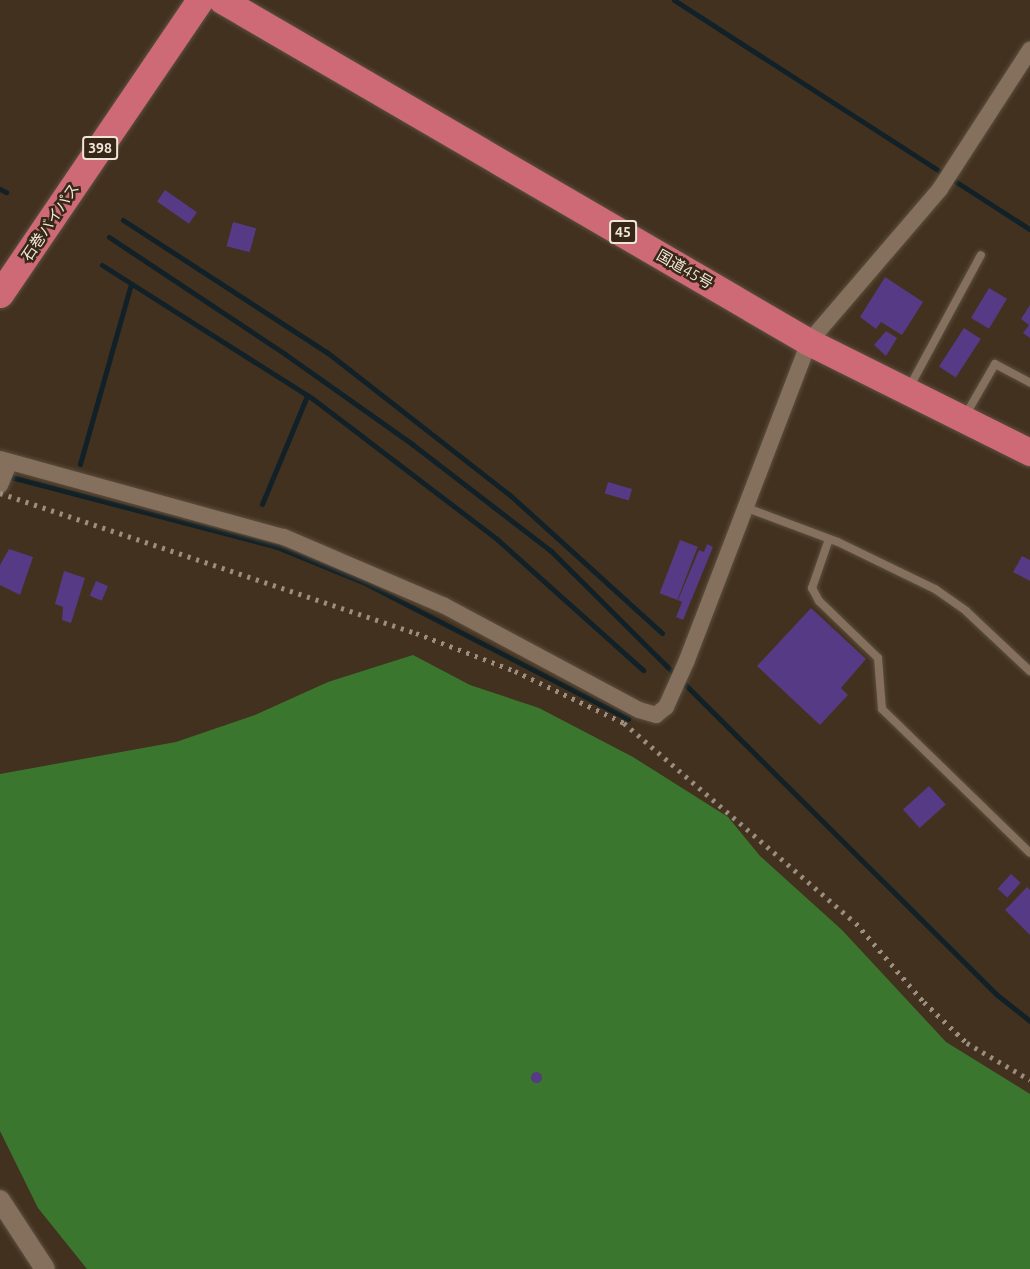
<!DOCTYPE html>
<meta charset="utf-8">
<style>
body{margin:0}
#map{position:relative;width:1030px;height:1269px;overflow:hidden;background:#42311f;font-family:Ubuntu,"Noto Sans JP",sans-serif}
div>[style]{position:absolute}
.forest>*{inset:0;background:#3b762e}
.stream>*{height:5px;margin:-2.5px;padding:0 2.5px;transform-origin:2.5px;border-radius:2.5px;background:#112127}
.building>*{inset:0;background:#563a86;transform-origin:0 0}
.round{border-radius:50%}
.roads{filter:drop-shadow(0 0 2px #5c4e3e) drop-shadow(0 0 2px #5c4e3e)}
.service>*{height:8px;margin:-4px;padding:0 4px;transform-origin:4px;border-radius:4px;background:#84705d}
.minor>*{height:16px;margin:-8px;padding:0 8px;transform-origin:8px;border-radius:8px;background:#84705d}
.tertiary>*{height:20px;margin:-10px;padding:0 10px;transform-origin:10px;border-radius:10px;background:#84705d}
.trunk>*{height:27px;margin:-13.5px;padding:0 13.5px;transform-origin:13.5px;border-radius:13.5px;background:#ce6a76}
.rail>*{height:4.5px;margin-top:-2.25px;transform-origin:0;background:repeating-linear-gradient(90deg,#9c8e80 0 3px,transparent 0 9px)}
span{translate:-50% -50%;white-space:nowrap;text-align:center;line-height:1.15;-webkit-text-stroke:5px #372716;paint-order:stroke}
.shield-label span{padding:2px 4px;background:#372716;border:2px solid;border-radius:4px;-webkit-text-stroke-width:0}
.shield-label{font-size:14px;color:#f0e5da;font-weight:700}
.street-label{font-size:15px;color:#f0e5da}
</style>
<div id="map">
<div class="forest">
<div style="clip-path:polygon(413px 655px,470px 685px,539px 708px,633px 757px,728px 817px,760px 856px,842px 930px,946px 1042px,1030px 1094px,1030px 1269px,87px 1269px,38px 1208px,0 1131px,0 774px,176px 742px,255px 715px,328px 682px)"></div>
</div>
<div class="stream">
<div style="left:674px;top:0;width:423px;rotate:32.8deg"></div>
<div style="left:0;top:189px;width:7px;rotate:27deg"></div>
<div style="left:123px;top:220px;width:244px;rotate:33deg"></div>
<div style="left:328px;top:353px;width:232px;rotate:38deg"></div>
<div style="left:511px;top:496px;width:204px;rotate:42.2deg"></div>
<div style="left:109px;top:237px;width:211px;rotate:33.6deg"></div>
<div style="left:285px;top:354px;width:156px;rotate:35.3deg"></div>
<div style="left:412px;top:444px;width:175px;rotate:37.6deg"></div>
<div style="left:551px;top:551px;width:628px;rotate:44.87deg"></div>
<div style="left:996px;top:994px;width:43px;rotate:38.5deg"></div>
<div style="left:102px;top:265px;width:250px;rotate:32.4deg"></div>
<div style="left:313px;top:399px;width:63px;rotate:37.2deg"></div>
<div style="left:363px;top:437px;width:170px;rotate:37.3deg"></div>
<div style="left:498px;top:540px;width:195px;rotate:41.9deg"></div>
<div style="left:80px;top:464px;width:187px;rotate:-74.2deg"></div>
<div style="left:11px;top:477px;width:275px;rotate:14.7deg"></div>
<div style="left:277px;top:547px;width:97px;rotate:22.3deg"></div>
<div style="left:367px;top:584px;width:294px;rotate:27.3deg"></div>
<div style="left:262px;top:504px;width:117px;rotate:-67.4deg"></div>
</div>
<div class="building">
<div style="left:165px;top:190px;width:39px;height:14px;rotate:35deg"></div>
<div style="left:233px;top:222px;width:24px;height:25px;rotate:15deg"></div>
<div style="clip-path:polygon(885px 277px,923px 302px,902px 335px,881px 322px,876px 329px,860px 317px)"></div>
<div style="left:989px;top:288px;width:21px;height:35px;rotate:31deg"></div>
<div style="clip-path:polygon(1030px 305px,1030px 338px,1023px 333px,1029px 325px,1021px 319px)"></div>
<div style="left:964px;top:328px;width:20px;height:46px;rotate:33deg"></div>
<div style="clip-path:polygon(886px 331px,897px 338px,886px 356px,874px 345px)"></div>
<div style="left:608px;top:482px;width:25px;height:12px;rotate:16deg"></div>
<div style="left:680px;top:540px;width:19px;height:57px;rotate:21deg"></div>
<div style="clip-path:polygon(707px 544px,713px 547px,683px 620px,676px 617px,682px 602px,678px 600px,699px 550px,704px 552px)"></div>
<div style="clip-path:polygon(9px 549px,33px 557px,20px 595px,0 585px,0 565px)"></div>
<div style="clip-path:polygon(1022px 556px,1030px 560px,1030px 581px,1013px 572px)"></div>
<div style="clip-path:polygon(64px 571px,85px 578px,71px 623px,62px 620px,63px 607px,55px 604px)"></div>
<div style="left:96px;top:581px;width:13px;height:16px;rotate:23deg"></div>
<div style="clip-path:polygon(811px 608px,866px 659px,841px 688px,848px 695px,820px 725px,757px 666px)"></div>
<div style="left:929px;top:786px;width:25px;height:35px;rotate:48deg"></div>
<div style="left:1011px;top:874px;width:13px;height:20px;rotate:42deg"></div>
<div style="clip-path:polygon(1027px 887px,1030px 890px,1030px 935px,1005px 910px)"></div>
<div class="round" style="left:530.5px;top:1071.5px;width:11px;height:11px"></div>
</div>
<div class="roads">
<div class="service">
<div style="left:909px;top:388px;width:151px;rotate:-61.6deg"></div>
<div style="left:965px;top:416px;width:60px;rotate:-60deg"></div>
<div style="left:995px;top:364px;width:40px;rotate:28deg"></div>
<div style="left:747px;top:508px;width:97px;rotate:20.5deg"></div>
<div style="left:838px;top:542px;width:108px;rotate:25.9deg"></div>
<div style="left:935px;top:589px;width:38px;rotate:35deg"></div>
<div style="left:966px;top:611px;width:88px;rotate:43.2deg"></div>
<div style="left:829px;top:539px;width:52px;rotate:109.1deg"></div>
<div style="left:812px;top:588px;width:15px;rotate:62deg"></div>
<div style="left:819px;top:601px;width:82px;rotate:44deg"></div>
<div style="left:878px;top:658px;width:51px;rotate:85.5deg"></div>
<div style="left:882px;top:709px;width:206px;rotate:44.2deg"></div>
</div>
<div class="minor">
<div style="left:0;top:459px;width:295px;rotate:15.4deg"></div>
<div style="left:284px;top:537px;width:173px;rotate:23.2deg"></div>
<div style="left:443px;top:605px;width:222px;rotate:28.2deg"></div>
<div style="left:639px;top:710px;width:18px;rotate:16deg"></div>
<div style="left:656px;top:715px;width:13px;rotate:-39deg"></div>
<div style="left:666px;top:707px;width:51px;rotate:-65.9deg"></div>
<div style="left:687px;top:660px;width:341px;rotate:-69deg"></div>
<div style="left:809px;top:342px;width:201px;rotate:-49.4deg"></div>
<div style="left:940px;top:189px;width:166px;rotate:-57.1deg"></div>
<div style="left:0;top:485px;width:25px;rotate:-67deg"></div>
</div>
<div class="tertiary">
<div style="left:0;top:1200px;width:82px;rotate:56.9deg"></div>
</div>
<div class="trunk">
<div style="left:222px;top:0;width:679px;rotate:30.23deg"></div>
<div style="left:809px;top:342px;width:247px;rotate:26.5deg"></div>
<div style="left:0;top:294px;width:356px;rotate:-55.8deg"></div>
</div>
</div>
<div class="rail">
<div style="left:0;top:493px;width:439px;rotate:18.6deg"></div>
<div style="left:416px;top:633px;width:106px;rotate:21deg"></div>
<div style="left:515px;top:671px;width:121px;rotate:25.5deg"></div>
<div style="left:624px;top:723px;width:306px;rotate:40.8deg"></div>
<div style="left:856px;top:923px;width:104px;rotate:49.3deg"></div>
<div style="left:924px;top:1002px;width:59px;rotate:43.6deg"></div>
<div style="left:967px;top:1043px;width:73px;rotate:30.4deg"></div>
</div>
<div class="shield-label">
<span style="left:100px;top:148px">398</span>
<span style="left:623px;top:232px">45</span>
</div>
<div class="street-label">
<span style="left:50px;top:222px;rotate:-56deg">石巻バイパス</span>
<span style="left:685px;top:269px;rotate:30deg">国道45号</span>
</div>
</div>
